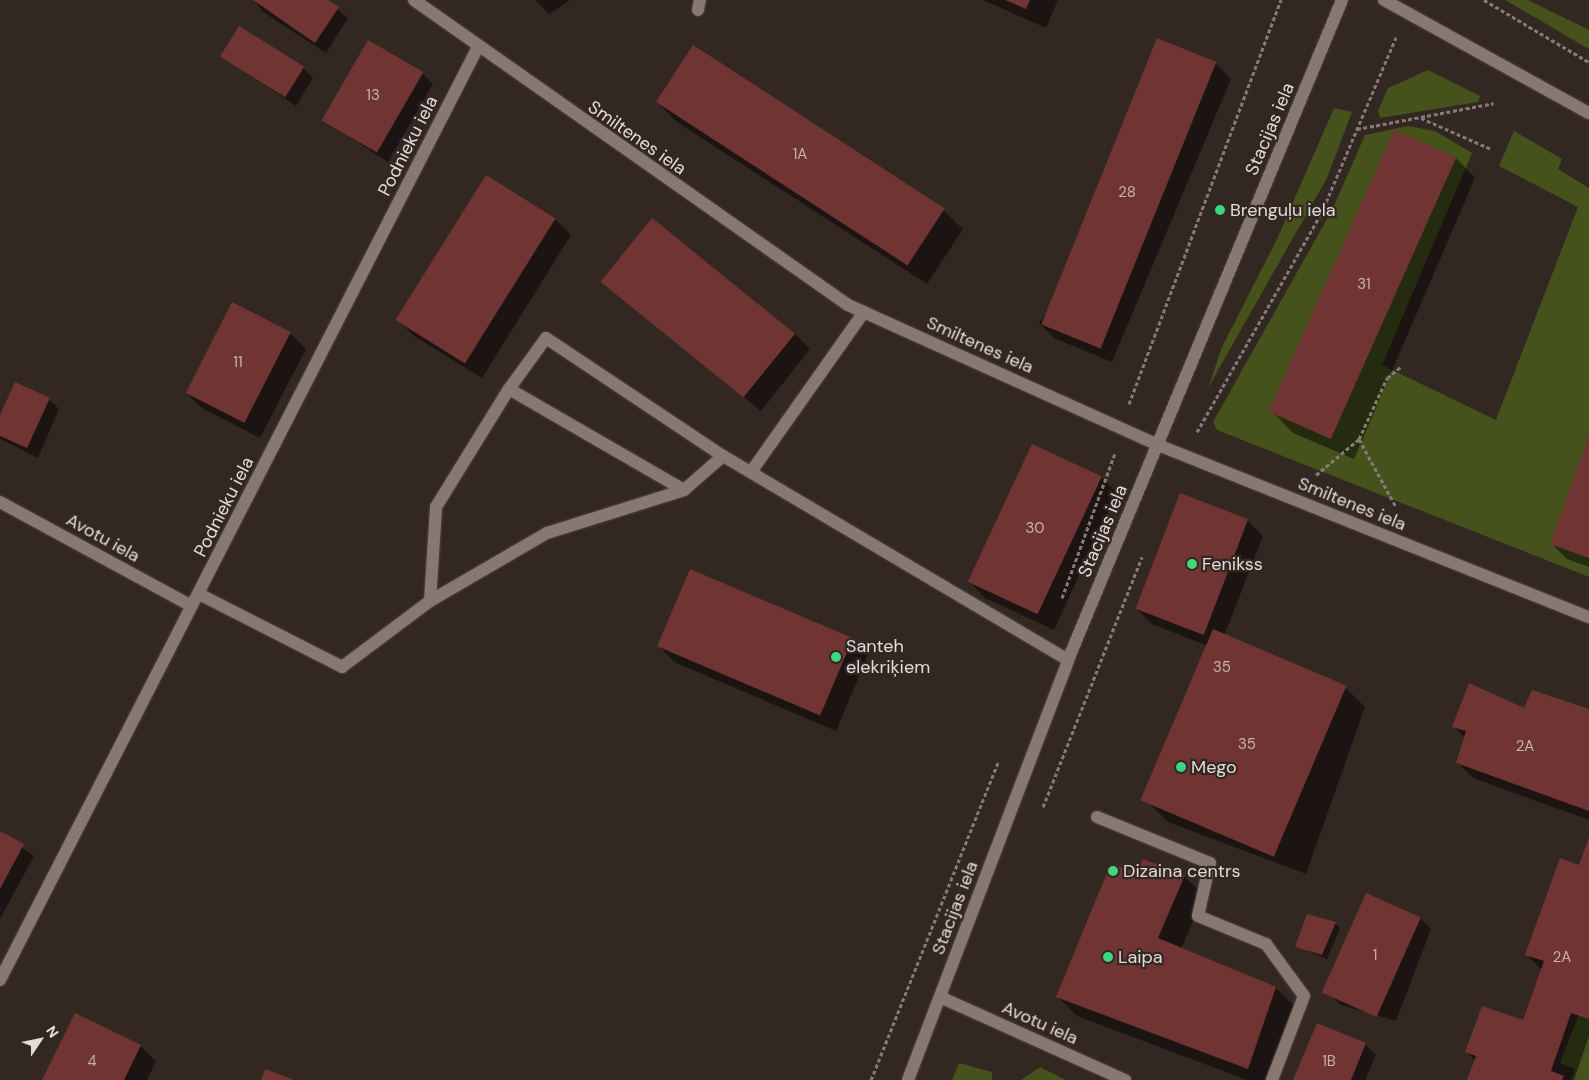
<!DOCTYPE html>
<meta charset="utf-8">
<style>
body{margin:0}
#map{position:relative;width:1589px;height:1080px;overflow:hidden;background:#332722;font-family:"DM Sans",sans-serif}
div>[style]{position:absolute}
.green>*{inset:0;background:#45521c}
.shadow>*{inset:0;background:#0007}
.building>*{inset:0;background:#703532;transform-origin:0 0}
.path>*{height:3px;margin-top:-1.5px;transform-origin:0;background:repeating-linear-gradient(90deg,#857a76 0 4px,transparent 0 6.5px)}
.roads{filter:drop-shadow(0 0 1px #4e4540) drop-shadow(0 0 1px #4e4540)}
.service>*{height:12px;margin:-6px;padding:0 6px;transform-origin:6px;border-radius:6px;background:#877872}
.minor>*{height:12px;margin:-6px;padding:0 6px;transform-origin:6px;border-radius:6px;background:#877872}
.secondary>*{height:12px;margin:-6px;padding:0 6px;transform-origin:6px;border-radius:6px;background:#877872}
.dots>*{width:14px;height:14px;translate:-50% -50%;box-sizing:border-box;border:2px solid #332722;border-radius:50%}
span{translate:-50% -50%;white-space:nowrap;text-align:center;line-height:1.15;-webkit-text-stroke:4.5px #332722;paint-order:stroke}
.number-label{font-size:15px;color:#c6b2ae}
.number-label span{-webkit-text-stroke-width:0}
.street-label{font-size:18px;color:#e3dbd7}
.poi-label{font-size:18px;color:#e3dbd7}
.left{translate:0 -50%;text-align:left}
.north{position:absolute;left:15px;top:1015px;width:50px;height:50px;-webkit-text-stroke:4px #332722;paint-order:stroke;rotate:56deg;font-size:14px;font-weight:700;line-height:20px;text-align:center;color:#e3dbd7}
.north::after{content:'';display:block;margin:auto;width:18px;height:22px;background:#e3dbd7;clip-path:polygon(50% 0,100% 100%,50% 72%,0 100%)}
</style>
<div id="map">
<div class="green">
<div style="clip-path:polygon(1505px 0,1528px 0,1589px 30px,1589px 49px)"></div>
<div style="clip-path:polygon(1428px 70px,1480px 96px,1478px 102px,1380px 118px,1378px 111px,1388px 88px)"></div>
<div style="clip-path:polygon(1334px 108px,1352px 112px,1327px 178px,1208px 388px,1222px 347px,1277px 239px)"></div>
<div style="clip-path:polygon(1408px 126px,1435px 131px,1472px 153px,1382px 365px,1496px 420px,1578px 207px,1499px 166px,1514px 131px,1562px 159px,1558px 169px,1589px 188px,1589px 577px,1217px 430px,1213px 422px,1332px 210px,1365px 135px)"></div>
<div style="clip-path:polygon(1582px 1006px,1589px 1009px,1589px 1080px,1571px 1080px,1575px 1069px,1560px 1063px)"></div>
<div style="clip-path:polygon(959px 1063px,992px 1072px,992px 1080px,952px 1080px)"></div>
<div style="clip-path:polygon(1040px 1067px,1066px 1080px,1021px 1080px)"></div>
</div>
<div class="shadow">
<div style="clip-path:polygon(254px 0,325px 0,348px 18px,326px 53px,263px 12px)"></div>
<div style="clip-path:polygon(535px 0,570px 0,549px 14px)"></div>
<div style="clip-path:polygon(983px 0,1058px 0,1046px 28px)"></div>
<div style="clip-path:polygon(222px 56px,303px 68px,313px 78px,296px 106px)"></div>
<div style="clip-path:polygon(1215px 63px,1231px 79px,1112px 362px,1054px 338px,1039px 323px)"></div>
<div style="clip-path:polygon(422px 73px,433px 84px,388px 162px,324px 120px)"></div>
<div style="clip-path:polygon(657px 102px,943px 210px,963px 229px,927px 284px,677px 122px)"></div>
<div style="clip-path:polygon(1395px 132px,1456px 158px,1475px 178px,1354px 459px,1293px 433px,1274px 413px)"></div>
<div style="clip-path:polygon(555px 219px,571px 235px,482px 378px,414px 336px,399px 321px)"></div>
<div style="clip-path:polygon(603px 282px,795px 334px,810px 349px,761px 411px)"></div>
<div style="clip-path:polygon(233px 303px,290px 333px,306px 349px,260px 438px,202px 408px,186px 393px)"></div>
<div style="clip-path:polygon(49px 399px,59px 409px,38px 458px,0 439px,0 418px)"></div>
<div style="clip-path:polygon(1589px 438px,1589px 567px,1567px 559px,1551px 543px)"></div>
<div style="clip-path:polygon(1101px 477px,1117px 493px,1054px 630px,985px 598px,970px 582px)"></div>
<div style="clip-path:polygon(1247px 520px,1263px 536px,1224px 636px,1346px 688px,1365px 707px,1306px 874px,1168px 822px,1148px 802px,1208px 646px,1152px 624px,1137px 609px)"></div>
<div style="clip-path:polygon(853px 640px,868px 655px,836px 731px,674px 662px,659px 646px)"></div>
<div style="clip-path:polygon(1525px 710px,1589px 710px,1589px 820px,1473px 778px,1458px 763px,1465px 738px,1454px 726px)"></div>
<div style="clip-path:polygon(0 833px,34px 856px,0 919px)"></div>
<div style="clip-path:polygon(1589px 840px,1589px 1036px,1574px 1080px,1469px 1080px,1475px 1060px,1467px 1052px,1524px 1022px,1542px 970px,1527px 955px,1580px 866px)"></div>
<div style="clip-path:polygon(1138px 874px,1184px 876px,1204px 896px,1181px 949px,1276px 988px,1295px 1007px,1270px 1080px,1247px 1080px,1077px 1016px,1058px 997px)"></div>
<div style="clip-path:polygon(1367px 895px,1421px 919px,1431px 929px,1396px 1021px,1341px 1005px,1330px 995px)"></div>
<div style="clip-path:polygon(1335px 923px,1340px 928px,1327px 959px,1296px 946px)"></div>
<div style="clip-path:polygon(1317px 1024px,1365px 1044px,1376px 1055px,1365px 1080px,1294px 1080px)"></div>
<div style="clip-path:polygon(140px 1046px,156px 1061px,147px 1080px,43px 1080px)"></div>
</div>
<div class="building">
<div style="clip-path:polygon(253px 0,328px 0,339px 7px,315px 43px)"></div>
<div style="clip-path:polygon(1005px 0,1030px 0,1026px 9px)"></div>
<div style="left:239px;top:26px;width:77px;height:36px;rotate:32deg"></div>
<div style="left:1157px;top:38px;width:64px;height:309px;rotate:22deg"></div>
<div style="left:368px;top:40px;width:64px;height:93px;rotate:30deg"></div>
<div style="left:693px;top:45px;width:300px;height:68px;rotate:33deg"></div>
<div style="left:1394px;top:130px;width:68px;height:308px;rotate:24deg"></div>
<div style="left:486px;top:175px;width:82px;height:171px;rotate:32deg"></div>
<div style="left:652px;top:218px;width:184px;height:82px;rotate:39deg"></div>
<div style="left:232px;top:302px;width:66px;height:102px;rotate:27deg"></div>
<div style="clip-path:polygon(15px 382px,50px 398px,27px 448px,0 436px,0 415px)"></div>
<div style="clip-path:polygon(1589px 436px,1589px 558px,1550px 544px)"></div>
<div style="left:1032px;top:444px;width:77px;height:152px;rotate:25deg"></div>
<div style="left:1180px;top:493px;width:73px;height:124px;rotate:21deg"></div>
<div style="left:690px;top:569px;width:177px;height:84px;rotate:23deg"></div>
<div style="left:1213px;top:629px;width:145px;height:186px;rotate:23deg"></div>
<div style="clip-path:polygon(1469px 683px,1524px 708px,1532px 690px,1589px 709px,1589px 811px,1456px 763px,1466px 731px,1452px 727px)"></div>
<div style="clip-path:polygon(0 831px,24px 844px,0 889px)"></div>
<div style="clip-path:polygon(1589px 837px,1589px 1019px,1571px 1013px,1551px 1071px,1564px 1076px,1562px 1080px,1467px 1080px,1476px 1056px,1465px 1052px,1482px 1006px,1523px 1020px,1544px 961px,1525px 955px,1560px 858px,1579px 865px)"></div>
<div style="clip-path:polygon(1143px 859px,1185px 875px,1158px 938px,1276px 987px,1248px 1069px,1056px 997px,1111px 863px,1137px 873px)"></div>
<div style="left:1366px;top:893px;width:60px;height:109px;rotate:24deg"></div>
<div style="clip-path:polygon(1307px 914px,1336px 922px,1322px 955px,1295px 947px)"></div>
<div style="clip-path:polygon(75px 1013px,141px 1045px,124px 1080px,42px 1080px)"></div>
<div style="clip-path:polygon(1317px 1023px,1366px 1043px,1351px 1080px,1293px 1080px)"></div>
<div style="clip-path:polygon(265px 1069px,294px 1080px,261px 1080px)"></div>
</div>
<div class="path">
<div style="left:1484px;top:0;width:122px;rotate:30.6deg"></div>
<div style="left:1421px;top:118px;width:77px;rotate:23.9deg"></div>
<div style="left:1357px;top:129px;width:139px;rotate:-10.7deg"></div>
<div style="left:1129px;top:404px;width:432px;rotate:-69.4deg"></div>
<div style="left:1197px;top:432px;width:251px;rotate:-60.4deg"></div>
<div style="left:1321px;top:214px;width:192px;rotate:-67deg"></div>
<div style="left:1359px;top:439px;width:77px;rotate:61.4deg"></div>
<div style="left:1316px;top:475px;width:56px;rotate:-39.9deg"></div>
<div style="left:1359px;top:439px;width:67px;rotate:-65.3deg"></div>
<div style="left:1387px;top:378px;width:19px;rotate:-39deg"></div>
<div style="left:1062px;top:598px;width:154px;rotate:-69.9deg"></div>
<div style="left:1043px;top:807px;width:269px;rotate:-68.4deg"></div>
<div style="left:871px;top:1080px;width:342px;rotate:-68.2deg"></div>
</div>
<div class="roads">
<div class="service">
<div style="left:509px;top:389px;width:63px;rotate:-54deg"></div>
<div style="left:546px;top:338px;width:213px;rotate:33.7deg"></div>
<div style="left:723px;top:456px;width:401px;rotate:30.6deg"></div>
<div style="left:751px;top:472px;width:196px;rotate:-54.8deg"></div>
<div style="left:199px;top:594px;width:161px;rotate:27deg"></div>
<div style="left:342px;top:667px;width:110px;rotate:-36.9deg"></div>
<div style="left:430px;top:601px;width:135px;rotate:-30.2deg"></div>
<div style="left:547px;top:533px;width:144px;rotate:-17.4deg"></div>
<div style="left:684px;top:490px;width:52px;rotate:-41.1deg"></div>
<div style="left:430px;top:601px;width:94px;rotate:-86.3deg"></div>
<div style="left:436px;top:507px;width:139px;rotate:-58.3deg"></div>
<div style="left:509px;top:389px;width:202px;rotate:30deg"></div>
<div style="left:1097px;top:817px;width:122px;rotate:22.2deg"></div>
<div style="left:1210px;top:863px;width:54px;rotate:102.8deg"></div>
<div style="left:1198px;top:916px;width:74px;rotate:22.4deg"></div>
<div style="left:1266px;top:944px;width:64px;rotate:53.8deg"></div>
<div style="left:1304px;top:996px;width:90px;rotate:110.9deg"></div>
</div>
<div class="minor">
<div style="left:414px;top:0;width:530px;rotate:35.1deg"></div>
<div style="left:848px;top:305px;width:340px;rotate:24.3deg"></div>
<div style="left:1158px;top:445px;width:464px;rotate:21.8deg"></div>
<div style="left:698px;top:10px;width:10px;rotate:-79deg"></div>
<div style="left:0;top:502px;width:216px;rotate:28.5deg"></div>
<div style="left:0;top:980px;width:1046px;rotate:-62.87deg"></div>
<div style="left:940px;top:997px;width:203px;rotate:24.2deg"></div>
</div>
<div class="secondary">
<div style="left:1384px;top:0;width:234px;rotate:28.9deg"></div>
<div style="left:908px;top:1080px;width:449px;rotate:-69.1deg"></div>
<div style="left:1068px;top:660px;width:715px;rotate:-67.45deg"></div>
</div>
</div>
<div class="dots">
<div style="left:1220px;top:210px;background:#3dd77d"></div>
<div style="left:1192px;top:564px;background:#3dd77d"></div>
<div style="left:836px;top:657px;background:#3dd77d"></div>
<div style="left:1181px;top:767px;background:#3dd77d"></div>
<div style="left:1113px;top:871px;background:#3dd77d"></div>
<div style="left:1108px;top:957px;background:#3dd77d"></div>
</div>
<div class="number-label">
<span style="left:373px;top:96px">13</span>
<span style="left:800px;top:155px">1A</span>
<span style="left:1127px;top:193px">28</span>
<span style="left:1364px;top:285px">31</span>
<span style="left:238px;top:363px">11</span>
<span style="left:1035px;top:529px">30</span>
<span style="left:1222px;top:668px">35</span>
<span style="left:1247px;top:745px">35</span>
<span style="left:1525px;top:747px">2A</span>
<span style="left:1375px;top:956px">1</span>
<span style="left:1562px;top:958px">2A</span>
<span style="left:92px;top:1062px">4</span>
<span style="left:1329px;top:1062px">1B</span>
</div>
<div class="street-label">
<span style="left:1270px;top:129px;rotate:-67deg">Stacijas iela</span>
<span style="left:637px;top:138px;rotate:35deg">Smiltenes iela</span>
<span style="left:408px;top:146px;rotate:-63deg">Podnieku iela</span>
<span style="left:980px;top:345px;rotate:24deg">Smiltenes iela</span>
<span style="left:1352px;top:504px;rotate:22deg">Smiltenes iela</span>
<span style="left:224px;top:507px;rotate:-63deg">Podnieku iela</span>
<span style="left:1103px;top:531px;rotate:-67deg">Stacijas iela</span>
<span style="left:103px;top:538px;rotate:29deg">Avotu iela</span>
<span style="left:955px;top:908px;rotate:-69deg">Stacijas iela</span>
<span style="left:1040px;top:1023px;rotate:24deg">Avotu iela</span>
</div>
<div class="poi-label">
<span class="left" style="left:1230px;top:210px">Brenguļu iela</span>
<span class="left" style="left:1202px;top:564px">Fenikss</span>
<span class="left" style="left:846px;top:657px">Santeh<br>elekriķiem</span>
<span class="left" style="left:1191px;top:767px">Mego</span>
<span class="left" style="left:1123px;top:871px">Dizaina centrs</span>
<span class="left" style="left:1118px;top:957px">Laipa</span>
</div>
<div class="north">N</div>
</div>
